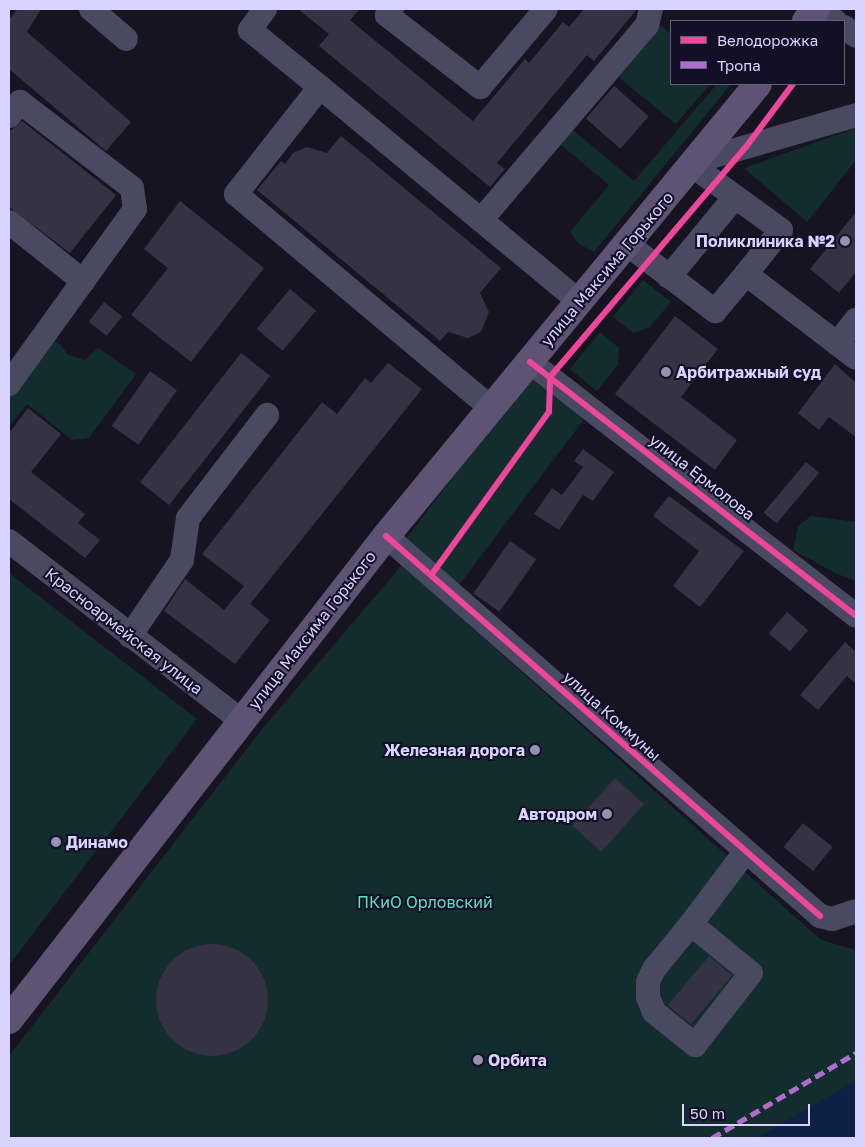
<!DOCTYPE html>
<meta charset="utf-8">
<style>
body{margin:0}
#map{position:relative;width:865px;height:1147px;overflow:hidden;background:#161421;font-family:"Golos Text",sans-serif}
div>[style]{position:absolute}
.green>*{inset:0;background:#132c2d;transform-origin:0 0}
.water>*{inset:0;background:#0d2144}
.building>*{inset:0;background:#343243;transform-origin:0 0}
.round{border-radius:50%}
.minor>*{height:24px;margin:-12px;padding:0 12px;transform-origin:12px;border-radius:12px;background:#4a4962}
.major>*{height:28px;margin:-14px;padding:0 14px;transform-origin:14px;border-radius:14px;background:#5e5373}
.quiet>*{height:5px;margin-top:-2.5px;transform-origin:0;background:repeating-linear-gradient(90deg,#b06ccc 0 10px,transparent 0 15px)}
.cycleway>*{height:6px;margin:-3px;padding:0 3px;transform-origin:3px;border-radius:3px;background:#ed469a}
.dots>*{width:14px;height:14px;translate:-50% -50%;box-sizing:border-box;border:2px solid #130f26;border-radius:50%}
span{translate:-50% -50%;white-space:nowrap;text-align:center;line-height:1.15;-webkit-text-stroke:4px #130f26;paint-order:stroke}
.poi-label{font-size:16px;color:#d9d4ff;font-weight:700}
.right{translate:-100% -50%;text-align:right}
.left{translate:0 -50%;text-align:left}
.street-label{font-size:16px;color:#d9d4ff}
.park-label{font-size:16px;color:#5fe0c0}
.frame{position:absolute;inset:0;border:10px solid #d9d4ff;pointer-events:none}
.legend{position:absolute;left:670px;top:20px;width:175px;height:65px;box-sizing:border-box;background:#130f26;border:1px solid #625e7d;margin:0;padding:6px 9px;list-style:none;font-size:15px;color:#d9d4ff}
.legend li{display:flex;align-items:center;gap:10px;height:25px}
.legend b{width:25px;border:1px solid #625e7d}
.scale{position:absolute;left:682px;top:1104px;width:128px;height:22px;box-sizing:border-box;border:2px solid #d9d4ff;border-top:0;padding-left:6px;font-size:15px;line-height:18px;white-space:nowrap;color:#d9d4ff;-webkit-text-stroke:4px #130f26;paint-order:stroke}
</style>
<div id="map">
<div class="green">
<div style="clip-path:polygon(660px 25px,671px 34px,671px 84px,710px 84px,676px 124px,617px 76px)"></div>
<div style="clip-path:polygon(717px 84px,731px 84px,594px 252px,579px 244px,570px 232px,609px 185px,561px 145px,573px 130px,634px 181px)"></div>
<div style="clip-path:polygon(856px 128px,856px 160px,807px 222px,744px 168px)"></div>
<div style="clip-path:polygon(643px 280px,671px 302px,650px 327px,633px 333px,613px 317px)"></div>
<div style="clip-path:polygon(600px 332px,619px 348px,618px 365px,597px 391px,570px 369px)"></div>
<div style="clip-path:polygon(50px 339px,60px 344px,68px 355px,85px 360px,98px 348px,136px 374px,89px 438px,72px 440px,27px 404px,9px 427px,9px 395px)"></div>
<div style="left:532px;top:372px;width:70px;height:213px;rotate:37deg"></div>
<div style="clip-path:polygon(811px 516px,856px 522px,856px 581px,837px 574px,793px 550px,798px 526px)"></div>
<div style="clip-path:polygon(402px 565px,821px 940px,856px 950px,856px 1081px,758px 1138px,9px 1138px,9px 1056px,262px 729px)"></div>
<div style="clip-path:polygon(9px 573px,197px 719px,9px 965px)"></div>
</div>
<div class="water">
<div style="clip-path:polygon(856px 1081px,856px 1138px,758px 1138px,798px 1114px)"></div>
</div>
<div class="building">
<div style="clip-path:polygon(17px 9px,41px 9px,27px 32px,131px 122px,106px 151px,9px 69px,9px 20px)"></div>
<div style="clip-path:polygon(298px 9px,360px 9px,350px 20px,473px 121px,525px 59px,529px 63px,563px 22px,569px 27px,584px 9px,637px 9px,594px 61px,587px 55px,497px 163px,505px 169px,490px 187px,319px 46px,329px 34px)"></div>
<div style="left:614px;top:86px;width:46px;height:43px;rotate:41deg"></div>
<div style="clip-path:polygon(22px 121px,116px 195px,70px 253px,9px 207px,9px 132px)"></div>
<div style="clip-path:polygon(341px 136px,501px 268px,480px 293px,489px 312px,481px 332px,468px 338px,448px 332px,440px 341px,257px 190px,281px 161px,285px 164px,293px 153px,307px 147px,327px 153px)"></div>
<div style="clip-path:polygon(180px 201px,264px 268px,191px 362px,131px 315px,168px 268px,144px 249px)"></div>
<div style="clip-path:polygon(856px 212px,856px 272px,839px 293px,810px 269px)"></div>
<div style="left:290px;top:289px;width:34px;height:52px;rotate:40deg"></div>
<div style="left:104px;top:302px;width:23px;height:25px;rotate:38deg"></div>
<div style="clip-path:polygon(675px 316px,718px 349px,681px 397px,737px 440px,715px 470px,615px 394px)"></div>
<div style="left:241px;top:353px;width:37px;height:164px;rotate:38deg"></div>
<div style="clip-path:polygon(388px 363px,422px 389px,250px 604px,270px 620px,235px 664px,164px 611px,185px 579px,224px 610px,244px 586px,202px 554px,322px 402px,337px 414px,365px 378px,371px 383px)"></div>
<div style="clip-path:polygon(835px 364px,856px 383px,856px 437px,829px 417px,819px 430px,798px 413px)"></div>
<div style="left:150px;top:371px;width:33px;height:67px;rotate:35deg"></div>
<div style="clip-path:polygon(28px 408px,61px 434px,31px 472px,85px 514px,78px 523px,100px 540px,85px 558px,9px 499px,9px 433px)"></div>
<div style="clip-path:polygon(583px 449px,614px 472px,593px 501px,583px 495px,559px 530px,534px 514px,552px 488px,562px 495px,583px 467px,574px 461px)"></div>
<div style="left:806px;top:462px;width:17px;height:66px;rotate:40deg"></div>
<div style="clip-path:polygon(669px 496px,744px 551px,700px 607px,673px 586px,699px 551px,653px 516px)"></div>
<div style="left:510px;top:541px;width:32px;height:64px;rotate:35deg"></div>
<div style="left:787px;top:612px;width:28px;height:28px;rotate:41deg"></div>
<div style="clip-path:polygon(845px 642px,856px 652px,856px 684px,847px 676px,818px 710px,800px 695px)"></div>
<div style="left:615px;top:778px;width:39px;height:64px;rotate:42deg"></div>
<div style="left:803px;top:823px;width:38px;height:31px;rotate:39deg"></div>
<div class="round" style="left:156px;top:944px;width:112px;height:112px"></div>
<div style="left:709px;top:956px;width:30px;height:64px;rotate:40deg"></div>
</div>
<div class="minor">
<div style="left:91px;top:9px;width:46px;rotate:40.6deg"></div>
<div style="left:265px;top:9px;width:26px;rotate:126deg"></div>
<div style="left:250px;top:30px;width:90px;rotate:39.2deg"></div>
<div style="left:392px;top:9px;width:8px;rotate:130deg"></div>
<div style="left:387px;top:15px;width:118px;rotate:37.7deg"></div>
<div style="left:480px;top:87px;width:102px;rotate:-49.8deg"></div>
<div style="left:818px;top:9px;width:21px;rotate:35deg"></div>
<div style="left:844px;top:27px;width:15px;rotate:37deg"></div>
<div style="left:9px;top:116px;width:18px;rotate:-52deg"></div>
<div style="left:20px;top:102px;width:141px;rotate:37.5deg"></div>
<div style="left:132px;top:188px;width:21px;rotate:82deg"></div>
<div style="left:135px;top:209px;width:216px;rotate:125.8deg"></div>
<div style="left:697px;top:161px;width:166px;rotate:-16.1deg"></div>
<div style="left:481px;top:220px;width:256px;rotate:-49.6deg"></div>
<div style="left:647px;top:25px;width:16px;rotate:-76deg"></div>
<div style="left:9px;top:222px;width:95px;rotate:38.6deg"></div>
<div style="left:627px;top:244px;width:111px;rotate:37.3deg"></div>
<div style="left:715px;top:311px;width:48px;rotate:-50deg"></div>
<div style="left:746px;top:274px;width:56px;rotate:-51.5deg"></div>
<div style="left:781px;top:230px;width:109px;rotate:-144deg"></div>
<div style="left:746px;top:274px;width:138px;rotate:37.4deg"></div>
<div style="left:669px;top:277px;width:104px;rotate:-50.5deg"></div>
<div style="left:837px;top:344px;width:31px;rotate:-52deg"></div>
<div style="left:530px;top:362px;width:413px;rotate:37.9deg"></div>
<div style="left:491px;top:408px;width:333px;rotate:-140deg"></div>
<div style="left:236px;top:194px;width:136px;rotate:-51.9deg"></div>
<div style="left:320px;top:87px;width:336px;rotate:39.6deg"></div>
<div style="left:386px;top:536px;width:577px;rotate:41.2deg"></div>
<div style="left:820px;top:916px;width:12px;rotate:14deg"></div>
<div style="left:832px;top:919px;width:25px;rotate:-18deg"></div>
<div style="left:9px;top:541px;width:293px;rotate:37.7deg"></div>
<div style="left:130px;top:636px;width:92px;rotate:-55.6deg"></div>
<div style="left:182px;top:560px;width:42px;rotate:-81.9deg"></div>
<div style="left:188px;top:518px;width:130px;rotate:-52.5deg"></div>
<div style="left:691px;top:924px;width:58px;rotate:129.4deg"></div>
<div style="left:654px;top:969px;width:14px;rotate:115deg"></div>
<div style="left:648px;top:982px;width:15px;rotate:90deg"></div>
<div style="left:648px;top:997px;width:16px;rotate:68deg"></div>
<div style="left:654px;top:1012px;width:53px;rotate:38.8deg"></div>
<div style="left:695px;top:1045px;width:91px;rotate:-52.1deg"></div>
<div style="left:751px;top:973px;width:77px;rotate:-140.8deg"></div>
<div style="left:691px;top:924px;width:90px;rotate:-53.1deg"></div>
</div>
<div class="major">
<div style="left:806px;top:21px;width:16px;rotate:-50deg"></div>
<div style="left:9px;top:1020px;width:614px;rotate:-52.08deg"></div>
<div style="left:386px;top:536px;width:585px;rotate:-50.55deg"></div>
</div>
<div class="quiet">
<div style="left:712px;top:1138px;width:167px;rotate:-30.6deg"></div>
</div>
<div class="cycleway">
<div style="left:530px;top:362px;width:413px;rotate:37.9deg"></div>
<div style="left:386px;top:536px;width:577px;rotate:41.2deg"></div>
<div style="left:432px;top:574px;width:200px;rotate:-54.2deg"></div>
<div style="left:549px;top:412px;width:35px;rotate:-88deg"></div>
<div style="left:550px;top:377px;width:302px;rotate:-49.6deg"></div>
<div style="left:746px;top:147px;width:79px;rotate:-53.3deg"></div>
</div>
<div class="dots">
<div style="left:845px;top:241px;background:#9591b1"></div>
<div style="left:666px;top:372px;background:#9591b1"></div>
<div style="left:535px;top:750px;background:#9591b1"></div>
<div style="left:607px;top:814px;background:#9591b1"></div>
<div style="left:56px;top:842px;background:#9591b1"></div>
<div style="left:478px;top:1060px;background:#9591b1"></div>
</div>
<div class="poi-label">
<span class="right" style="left:835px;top:241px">Поликлиника №2</span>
<span class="left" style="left:676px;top:372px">Арбитражный суд</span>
<span class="right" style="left:525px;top:750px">Железная дорога</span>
<span class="right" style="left:597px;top:814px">Автодром</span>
<span class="left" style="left:66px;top:842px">Динамо</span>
<span class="left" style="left:488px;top:1060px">Орбита</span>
</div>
<div class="street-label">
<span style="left:607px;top:269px;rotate:-50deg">улица Максима Горького</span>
<span style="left:702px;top:477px;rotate:38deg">улица Ермолова</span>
<span style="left:312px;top:630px;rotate:-52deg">улица Максима Горького</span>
<span style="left:124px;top:631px;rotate:38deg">Красноармейская улица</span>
<span style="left:612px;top:716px;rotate:42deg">улица Коммуны</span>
</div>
<div class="park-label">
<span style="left:425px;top:902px">ПКиО Орловский</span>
</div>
<div class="frame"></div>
<ul class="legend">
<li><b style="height:6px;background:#ed469a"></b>Велодорожка</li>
<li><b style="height:6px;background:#b06ccc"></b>Тропа</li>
</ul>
<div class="scale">50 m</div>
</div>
